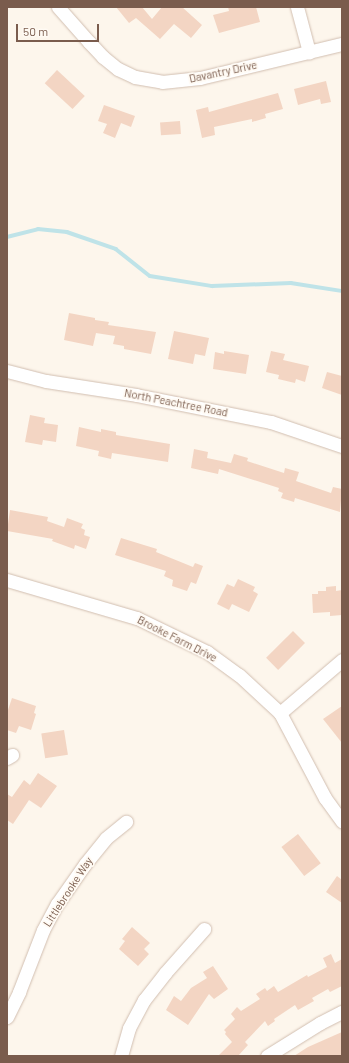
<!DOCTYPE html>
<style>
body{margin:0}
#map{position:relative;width:349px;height:1063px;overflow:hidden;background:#fdf6ec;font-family:Barlow,sans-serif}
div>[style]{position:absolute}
.stream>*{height:3.5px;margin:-1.75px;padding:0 1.75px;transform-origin:1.75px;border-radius:1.75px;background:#bfe3e8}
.building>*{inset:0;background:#f3d5c3;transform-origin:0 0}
.roads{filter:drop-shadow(0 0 1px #d1beb0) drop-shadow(0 0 1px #d1beb0)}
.minor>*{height:13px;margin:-6.5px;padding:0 6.5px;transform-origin:6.5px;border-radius:6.5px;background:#fff}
span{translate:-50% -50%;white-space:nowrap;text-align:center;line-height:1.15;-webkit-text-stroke:3.5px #fffaf3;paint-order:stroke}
.street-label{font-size:11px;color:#7a5c4d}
.frame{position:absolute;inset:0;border:8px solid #7a5c4d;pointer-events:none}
.scale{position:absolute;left:16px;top:24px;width:83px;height:18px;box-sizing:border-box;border:2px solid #7a5c4d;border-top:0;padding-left:5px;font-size:12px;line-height:14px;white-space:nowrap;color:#7a5c4d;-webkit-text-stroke:3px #fffaf3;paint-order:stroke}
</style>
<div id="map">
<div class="stream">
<div style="left:7px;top:237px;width:32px;rotate:-14deg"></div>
<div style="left:38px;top:229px;width:29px;rotate:6deg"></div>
<div style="left:67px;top:232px;width:52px;rotate:19.1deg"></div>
<div style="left:116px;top:249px;width:43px;rotate:38.5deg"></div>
<div style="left:150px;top:276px;width:63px;rotate:9.2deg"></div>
<div style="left:212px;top:286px;width:79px;rotate:-2.2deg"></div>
<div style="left:291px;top:283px;width:52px;rotate:8.9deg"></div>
</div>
<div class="building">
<div style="clip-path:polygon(116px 7px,142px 7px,152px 19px,162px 7px,182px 7px,202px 25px,191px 38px,174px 24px,160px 39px,136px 18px,129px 23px)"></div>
<div style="clip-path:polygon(228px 7px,256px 7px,260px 22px,219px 33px,213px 15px,229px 11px)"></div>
<div style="left:57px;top:70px;width:38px;height:18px;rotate:43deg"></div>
<div style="clip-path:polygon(326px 81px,331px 102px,321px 104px,320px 99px,298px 105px,294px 89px)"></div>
<div style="clip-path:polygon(278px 93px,283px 109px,265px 114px,266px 118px,252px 122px,252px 119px,214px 127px,215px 135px,202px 138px,196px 110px,208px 107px,209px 112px)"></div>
<div style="clip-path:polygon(104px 105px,135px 116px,131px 127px,121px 123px,115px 138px,103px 133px,107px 124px,98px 121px)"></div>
<div style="left:180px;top:121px;width:13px;height:20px;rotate:86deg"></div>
<div style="clip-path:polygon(69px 313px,95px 318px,95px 320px,109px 322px,108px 325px,156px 332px,151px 354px,124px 349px,124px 346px,113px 344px,115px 336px,96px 333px,93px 346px,64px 340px)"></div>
<div style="clip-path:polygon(174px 331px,209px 338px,205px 356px,195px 354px,193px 364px,168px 359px)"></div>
<div style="clip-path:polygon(224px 351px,249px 355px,246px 374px,213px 369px,215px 352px,224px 354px)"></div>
<div style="clip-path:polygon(271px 351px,285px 354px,283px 360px,309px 366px,305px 382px,296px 379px,295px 383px,278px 379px,279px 375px,266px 372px)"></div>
<div style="clip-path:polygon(327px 372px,342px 376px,342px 395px,322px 388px)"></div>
<div style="clip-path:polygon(30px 415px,45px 418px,44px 423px,58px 425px,56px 442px,43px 440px,42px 445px,25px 442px)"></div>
<div style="clip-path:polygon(79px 427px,101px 432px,101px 429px,116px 432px,116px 435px,170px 444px,168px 462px,112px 453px,111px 459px,98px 456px,99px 451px,76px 446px)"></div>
<div style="clip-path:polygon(194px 449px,208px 452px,207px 458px,231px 463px,234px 454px,248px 458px,247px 461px,284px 473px,285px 468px,299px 472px,296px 481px,331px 493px,333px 487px,342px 489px,340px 512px,295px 498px,294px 502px,281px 498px,283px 493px,278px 491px,279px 488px,219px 469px,218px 474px,191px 468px)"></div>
<div style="clip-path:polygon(10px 510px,48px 517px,47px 521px,64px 527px,67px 518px,83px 524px,81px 528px,85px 530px,84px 535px,90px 537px,86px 549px,75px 545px,74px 549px,52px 541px,53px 539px,7px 531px)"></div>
<div style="clip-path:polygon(121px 538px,157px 549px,156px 552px,193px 567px,195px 563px,203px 566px,196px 584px,191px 582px,187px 591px,172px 586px,173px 580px,164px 576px,166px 571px,115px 555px)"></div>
<div style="clip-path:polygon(238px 579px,255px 587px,253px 591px,258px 594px,249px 612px,232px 604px,229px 610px,217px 604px,227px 584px,234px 587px)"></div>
<div style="clip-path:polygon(336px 586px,336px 591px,342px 590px,342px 615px,330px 616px,330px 612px,313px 613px,312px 594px,318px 594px,318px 591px,326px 591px,326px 587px)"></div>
<div style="left:293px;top:631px;width:17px;height:38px;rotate:45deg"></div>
<div style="clip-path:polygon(12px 698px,36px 706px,34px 713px,36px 714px,31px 730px,19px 726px,16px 733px,7px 730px,7px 713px)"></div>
<div style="clip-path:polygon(342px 706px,342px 743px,323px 719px)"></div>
<div style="left:64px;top:730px;width:25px;height:23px;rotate:81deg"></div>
<div style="clip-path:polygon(38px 773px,57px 786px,41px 808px,29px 800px,13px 824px,7px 820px,7px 794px,12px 797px,24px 780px,30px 785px)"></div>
<div style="left:298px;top:834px;width:37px;height:21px;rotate:52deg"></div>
<div style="clip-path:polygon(337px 876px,342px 880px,342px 903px,326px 892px)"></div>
<div style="clip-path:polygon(132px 927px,150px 943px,144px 949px,149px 954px,138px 966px,119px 949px,125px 941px,122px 939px)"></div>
<div style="clip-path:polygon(331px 954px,335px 963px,342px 959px,342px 986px,330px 992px,328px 989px,312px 998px,314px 1001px,298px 1010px,295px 1005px,274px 1019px,275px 1021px,268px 1026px,265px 1021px,245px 1042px,248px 1045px,238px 1056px,218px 1056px,232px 1042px,225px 1034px,226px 1032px,224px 1030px,235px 1019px,231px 1014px,237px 1007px,241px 1011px,260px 999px,256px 994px,265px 988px,267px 991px,274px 986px,278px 992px,307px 975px,308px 977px,327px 967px,323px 958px)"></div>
<div style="clip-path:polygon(213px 966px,228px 989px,214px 999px,209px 994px,188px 1025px,166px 1010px,174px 996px,181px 1001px,191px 988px,207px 978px,203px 972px)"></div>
<div style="clip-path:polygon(342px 1032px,342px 1056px,294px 1056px,308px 1047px)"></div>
</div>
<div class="roads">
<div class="minor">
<div style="left:58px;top:7px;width:47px;rotate:48.5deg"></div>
<div style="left:89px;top:42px;width:21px;rotate:47deg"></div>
<div style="left:103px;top:57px;width:19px;rotate:39deg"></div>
<div style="left:118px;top:69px;width:19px;rotate:25deg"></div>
<div style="left:135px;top:77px;width:27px;rotate:10deg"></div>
<div style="left:162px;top:82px;width:38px;rotate:-6deg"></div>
<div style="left:200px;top:78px;width:146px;rotate:-13.5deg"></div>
<div style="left:297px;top:7px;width:47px;rotate:75.1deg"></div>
<div style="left:7px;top:371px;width:40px;rotate:14.4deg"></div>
<div style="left:46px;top:381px;width:91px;rotate:8.8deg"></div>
<div style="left:136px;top:395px;width:138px;rotate:11.3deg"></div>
<div style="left:271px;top:422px;width:75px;rotate:18.7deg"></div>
<div style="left:7px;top:580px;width:135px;rotate:16.3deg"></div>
<div style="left:137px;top:618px;width:78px;rotate:25.9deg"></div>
<div style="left:207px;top:652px;width:39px;rotate:36deg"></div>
<div style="left:239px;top:675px;width:56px;rotate:42.8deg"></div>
<div style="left:280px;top:713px;width:96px;rotate:62.1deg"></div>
<div style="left:325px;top:798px;width:29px;rotate:54deg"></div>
<div style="left:280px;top:713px;width:82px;rotate:-40.5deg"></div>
<div style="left:7px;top:758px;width:6px;rotate:-31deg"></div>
<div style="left:7px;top:1017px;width:28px;rotate:-64deg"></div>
<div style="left:19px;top:992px;width:66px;rotate:-68.8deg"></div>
<div style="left:43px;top:930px;width:30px;rotate:-62deg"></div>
<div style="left:57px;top:904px;width:49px;rotate:-55deg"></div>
<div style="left:85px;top:864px;width:33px;rotate:-51deg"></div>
<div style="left:106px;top:838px;width:26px;rotate:-39deg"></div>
<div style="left:121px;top:1056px;width:29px;rotate:-74deg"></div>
<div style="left:129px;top:1028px;width:32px;rotate:-62deg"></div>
<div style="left:144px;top:1000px;width:34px;rotate:-52deg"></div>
<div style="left:165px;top:973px;width:59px;rotate:-48.4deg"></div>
<div style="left:267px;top:1056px;width:62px;rotate:-31.9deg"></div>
<div style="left:320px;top:1023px;width:25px;rotate:-27deg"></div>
</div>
</div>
<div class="street-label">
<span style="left:223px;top:72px;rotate:-12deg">Davantry Drive</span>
<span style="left:176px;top:403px;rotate:11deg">North Peachtree Road</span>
<span style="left:177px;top:639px;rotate:27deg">Brooke Farm Drive</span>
<span style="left:68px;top:892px;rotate:-57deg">Littlebrooke Way</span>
</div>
<div class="frame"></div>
<div class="scale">50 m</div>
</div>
